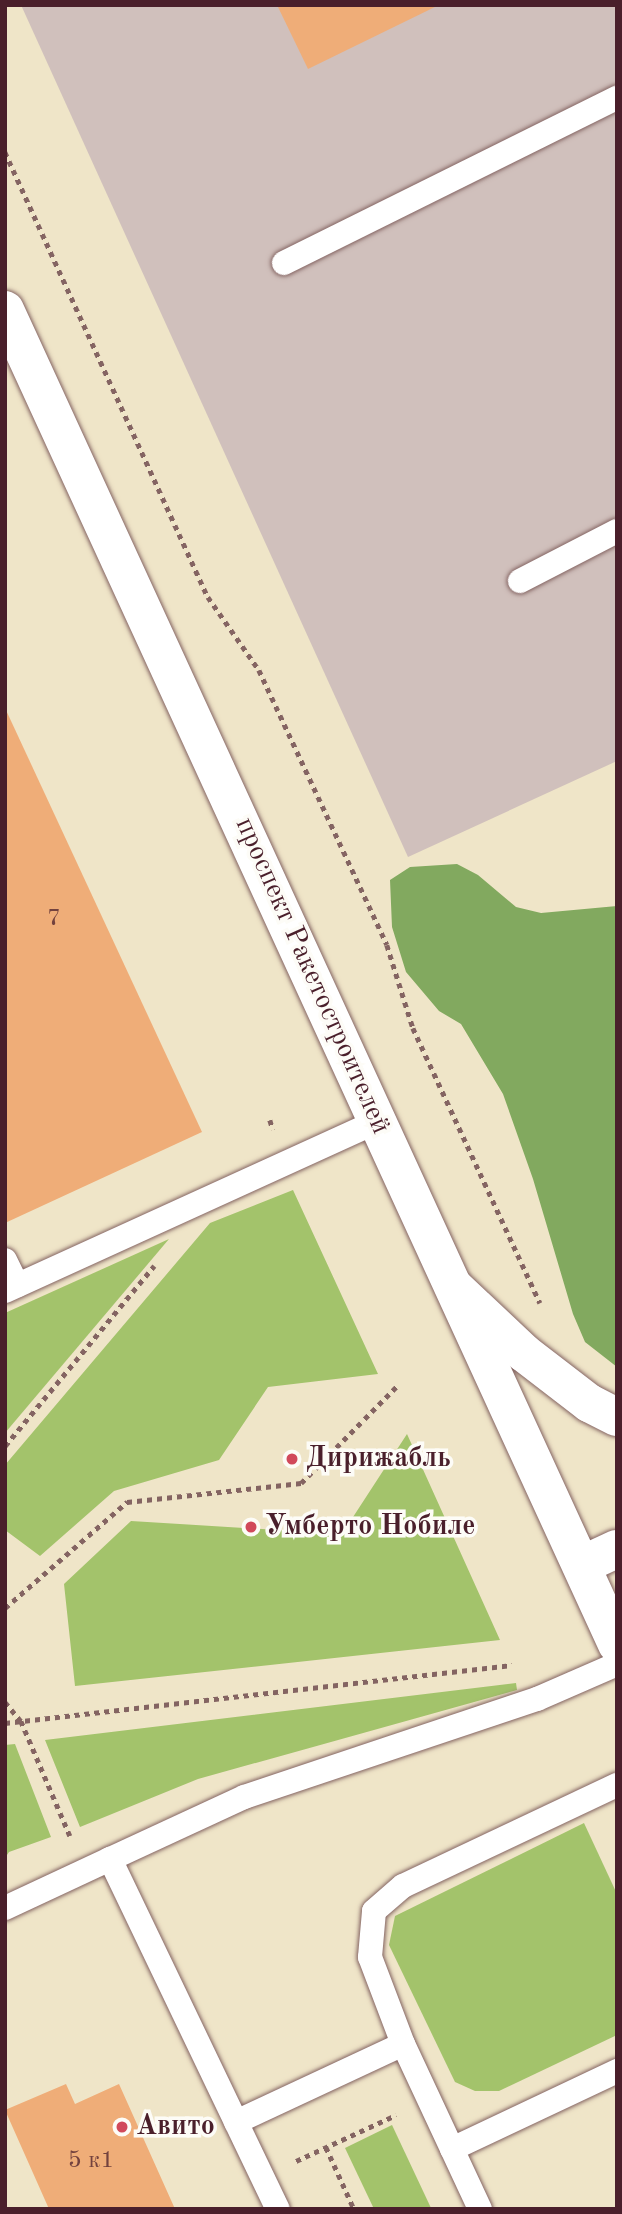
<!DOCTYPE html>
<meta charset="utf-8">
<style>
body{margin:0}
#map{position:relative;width:622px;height:2214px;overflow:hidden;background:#efe5c8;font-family:"Old Standard TT",serif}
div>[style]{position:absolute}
.industrial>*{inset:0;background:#d0c0bc}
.green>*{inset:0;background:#a3c36b}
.forest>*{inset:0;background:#82a95f}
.building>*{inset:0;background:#efad78}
.path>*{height:4.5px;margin-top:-2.25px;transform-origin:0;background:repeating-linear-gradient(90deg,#846462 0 5px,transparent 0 10px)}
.roads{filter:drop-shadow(0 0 2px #846462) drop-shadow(0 0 2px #846462)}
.service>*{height:24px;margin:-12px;padding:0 12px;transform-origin:12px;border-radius:12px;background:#fff}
.tertiary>*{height:38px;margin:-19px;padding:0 19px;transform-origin:19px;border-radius:19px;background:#fff}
.secondary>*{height:38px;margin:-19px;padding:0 19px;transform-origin:19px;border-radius:19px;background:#fff}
.dots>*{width:19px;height:19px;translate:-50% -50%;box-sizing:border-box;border:4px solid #fdfcf7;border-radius:50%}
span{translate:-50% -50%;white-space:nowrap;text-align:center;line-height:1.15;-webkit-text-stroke:7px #fdfcf7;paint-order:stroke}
.number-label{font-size:24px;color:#73423e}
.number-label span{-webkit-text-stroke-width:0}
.street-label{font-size:28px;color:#4a1f2b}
.poi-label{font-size:28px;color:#4a1f2b;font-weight:700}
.left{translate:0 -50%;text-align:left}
.frame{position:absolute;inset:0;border:7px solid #4a1f2b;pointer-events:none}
</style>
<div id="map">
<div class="industrial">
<div style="clip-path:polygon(21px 5px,617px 5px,617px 761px,408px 857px)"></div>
</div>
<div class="green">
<div style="clip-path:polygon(293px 1190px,378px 1374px,268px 1387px,219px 1460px,114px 1491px,40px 1556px,5px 1530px,5px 1465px,210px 1223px)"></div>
<div style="clip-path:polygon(169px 1239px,5px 1433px,5px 1313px)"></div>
<div style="clip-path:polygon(407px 1434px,500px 1640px,75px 1686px,64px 1584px,131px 1521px,342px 1534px)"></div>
<div style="clip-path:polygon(516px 1683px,517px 1690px,198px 1779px,80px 1827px,45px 1740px)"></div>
<div style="clip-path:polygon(15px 1744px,51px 1837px,9px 1852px,5px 1858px,5px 1745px)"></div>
<div style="clip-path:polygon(584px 1823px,617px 1894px,617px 2035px,499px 2091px,475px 2091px,455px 2082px,389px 1945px,395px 1916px)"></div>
<div style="clip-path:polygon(392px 2125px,431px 2208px,430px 2209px,374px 2209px,345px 2148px)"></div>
</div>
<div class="forest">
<div style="clip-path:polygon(457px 864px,478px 875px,516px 907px,541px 913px,617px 906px,617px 1367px,585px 1342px,573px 1314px,533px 1179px,503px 1094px,461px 1024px,439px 1011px,406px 972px,392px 927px,390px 880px,410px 867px)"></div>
</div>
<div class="building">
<div style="clip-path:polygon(277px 5px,439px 5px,308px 69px)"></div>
<div style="clip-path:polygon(5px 708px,202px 1132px,5px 1223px)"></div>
<div style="clip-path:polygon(66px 2084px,75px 2104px,119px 2084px,175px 2209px,49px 2209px,5px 2110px)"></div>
</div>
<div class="path">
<div style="left:5px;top:152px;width:489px;rotate:65.5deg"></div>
<div style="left:208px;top:597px;width:89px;rotate:55.1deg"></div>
<div style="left:259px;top:670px;width:303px;rotate:65deg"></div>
<div style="left:387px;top:945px;width:87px;rotate:72.6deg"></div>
<div style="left:413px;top:1028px;width:303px;rotate:65.2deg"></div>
<div style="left:270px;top:1120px;width:10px;rotate:73deg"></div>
<div style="left:5px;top:1446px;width:234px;rotate:-50.4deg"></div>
<div style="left:5px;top:1608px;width:162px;rotate:-41deg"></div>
<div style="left:127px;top:1502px;width:175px;rotate:-6.2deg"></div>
<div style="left:301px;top:1483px;width:136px;rotate:-45.3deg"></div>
<div style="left:5px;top:1702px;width:25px;rotate:50deg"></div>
<div style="left:21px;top:1721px;width:125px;rotate:66.9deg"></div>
<div style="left:5px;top:1723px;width:510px;rotate:-6.53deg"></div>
<div style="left:326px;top:2147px;width:68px;rotate:65.7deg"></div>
<div style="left:296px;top:2161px;width:110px;rotate:-24.7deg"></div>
</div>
<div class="roads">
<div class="service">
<div style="left:284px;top:263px;width:372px;rotate:-26.4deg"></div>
<div style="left:520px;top:581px;width:109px;rotate:-27.3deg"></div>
<div style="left:5px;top:1260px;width:28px;rotate:64deg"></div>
<div style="left:5px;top:1291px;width:410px;rotate:-24.5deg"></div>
<div style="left:110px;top:1859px;width:148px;rotate:-24.8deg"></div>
<div style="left:244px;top:1797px;width:309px;rotate:-18.5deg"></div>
<div style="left:537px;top:1699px;width:87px;rotate:-23.6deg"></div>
<div style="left:5px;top:1908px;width:116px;rotate:-25deg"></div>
<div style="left:110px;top:1859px;width:388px;rotate:64.4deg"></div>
<div style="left:236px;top:2122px;width:184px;rotate:-25deg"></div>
<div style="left:452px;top:2149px;width:183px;rotate:-25.3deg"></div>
<div style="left:480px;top:2209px;width:182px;rotate:-115deg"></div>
<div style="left:403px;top:2044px;width:93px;rotate:-110.8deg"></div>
<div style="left:370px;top:1957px;width:46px;rotate:-85deg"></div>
<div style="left:374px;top:1911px;width:38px;rotate:-41deg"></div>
<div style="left:403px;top:1886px;width:237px;rotate:-25.3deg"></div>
</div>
<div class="tertiary">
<div style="left:454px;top:1287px;width:96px;rotate:43.3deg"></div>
<div style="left:524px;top:1353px;width:82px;rotate:37.6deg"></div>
<div style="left:589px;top:1403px;width:31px;rotate:27deg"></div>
<div style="left:582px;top:1565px;width:38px;rotate:-25deg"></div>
</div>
<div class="secondary">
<div style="left:5px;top:310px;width:1468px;rotate:65.36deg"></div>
</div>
</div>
<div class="dots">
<div style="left:292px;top:1459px;background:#d1495b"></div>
<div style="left:251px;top:1527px;background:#d1495b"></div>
<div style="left:122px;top:2127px;background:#d1495b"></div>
</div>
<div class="number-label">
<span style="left:54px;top:920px">7</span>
<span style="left:91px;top:2162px">5 к1</span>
</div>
<div class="street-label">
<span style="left:312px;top:976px;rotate:66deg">проспект Ракетостроителей</span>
</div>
<div class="poi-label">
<span class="left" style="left:306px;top:1459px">Дирижабль</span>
<span class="left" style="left:265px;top:1527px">Умберто Нобиле</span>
<span class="left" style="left:136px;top:2127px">Авито</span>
</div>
<div class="frame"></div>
</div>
